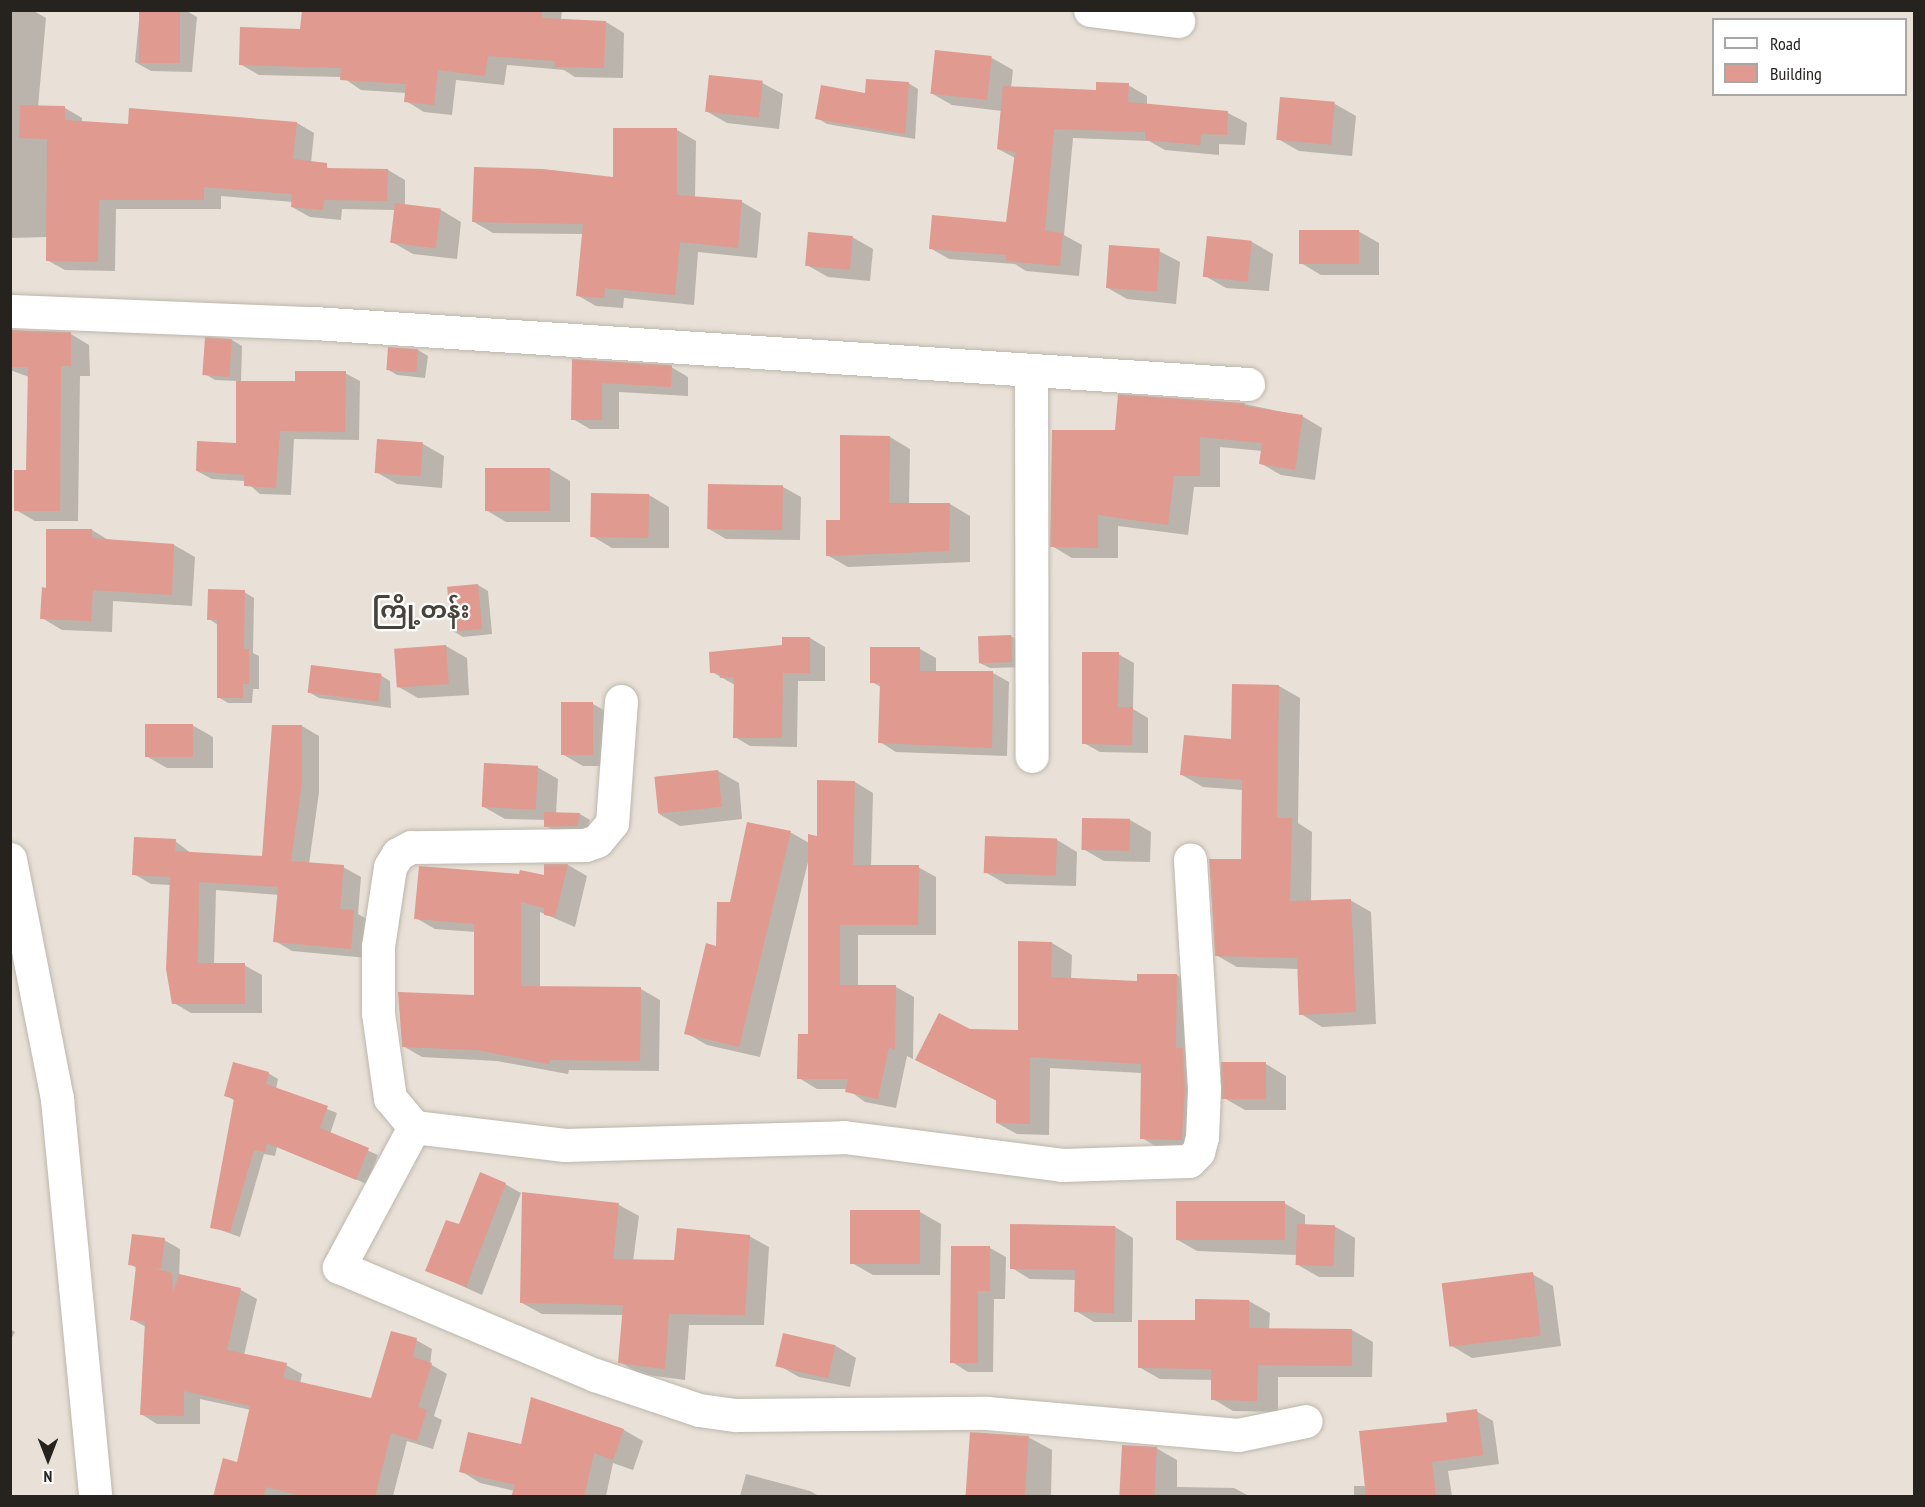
<!DOCTYPE html>
<meta charset="utf-8">
<style>
body{margin:0}
#map{position:relative;width:1925px;height:1507px;overflow:hidden;background:#e9e1d7;font-family:"PT Sans Narrow","Noto Sans Myanmar",sans-serif}
div>[style]{position:absolute}
.shadow>*{inset:0;background:#0003;transform-origin:0 0}
.building>*{inset:0;background:#e09a8f;transform-origin:0 0}
.roads{filter:drop-shadow(0 0 2px #bdb6ac) drop-shadow(0 0 2px #bdb6ac)}
.minor>*{height:33px;margin:-16.5px;padding:0 16.5px;transform-origin:16.5px;border-radius:16.5px;background:#fff}
span{translate:-50% -50%;white-space:nowrap;text-align:center;line-height:1.15;-webkit-text-stroke:4.5px #fff;paint-order:stroke}
.quarter-label{font-size:24px;color:#48423a;font-weight:700}
.frame{position:absolute;inset:0;border:12px solid #26231f;pointer-events:none}
.legend{position:absolute;left:1712px;top:18px;width:195px;height:78px;box-sizing:border-box;background:#fff;border:2px solid #a8a7a5;margin:0;padding:8px 10px;list-style:none;font-size:18px;color:#26231f}
.legend li{display:flex;align-items:center;gap:12px;height:30px}
.legend b{width:30px;border:2px solid #a8a7a5}
.north{position:absolute;left:18px;top:1429px;width:60px;height:60px;-webkit-text-stroke:4px #fff;paint-order:stroke;rotate:180deg;font-size:16px;font-weight:700;line-height:24px;text-align:center;color:#26231f}
.north::after{content:'';display:block;margin:auto;width:21px;height:27px;background:#26231f;clip-path:polygon(50% 0,100% 100%,50% 72%,0 100%)}
</style>
<div id="map">
<div class="shadow">
<div style="clip-path:polygon(10px 10px,32px 10px,46px 18px,38px 107px,65px 108px,82px 118px,82px 122px,129px 126px,297px 123px,314px 133px,311px 163px,336px 170px,388px 170px,405px 180px,405px 206px,441px 210px,461px 222px,457px 259px,413px 254px,392px 242px,396px 210px,342px 209px,341px 220px,310px 217px,292px 207px,293px 202px,221px 196px,221px 209px,116px 209px,115px 271px,65px 270px,47px 260px,48px 237px,10px 238px)"></div>
<div style="clip-path:polygon(140px 10px,185px 10px,197px 17px,192px 72px,151px 71px,135px 62px)"></div>
<div style="clip-path:polygon(360px 10px,562px 10px,561px 20px,606px 22px,624px 33px,623px 78px,575px 77px,564px 70px,507px 65px,504px 85px,456px 80px,452px 115px,424px 112px,406px 101px,406px 93px,361px 90px,342px 77px,259px 75px,240px 64px,342px 31px)"></div>
<div style="clip-path:polygon(936px 51px,992px 58px,1013px 70px,1011px 88px,1097px 92px,1128px 85px,1147px 96px,1147px 105px,1228px 113px,1247px 123px,1245px 145px,1219px 144px,1219px 155px,1165px 150px,1149px 141px,1073px 138px,1064px 235px,1082px 245px,1079px 276px,1026px 271px,1015px 264px,949px 259px,930px 248px,1007px 223px,1015px 158px,998px 149px,1002px 111px,952px 105px,931px 93px)"></div>
<div style="clip-path:polygon(762px 83px,783px 94px,779px 129px,727px 123px,706px 111px)"></div>
<div style="clip-path:polygon(908px 83px,918px 89px,915px 139px,827px 124px,817px 118px,866px 94px)"></div>
<div style="clip-path:polygon(1335px 104px,1356px 116px,1352px 156px,1299px 151px,1278px 139px)"></div>
<div style="clip-path:polygon(677px 130px,696px 141px,695px 198px,742px 202px,761px 213px,757px 258px,698px 252px,694px 305px,624px 298px,623px 308px,596px 306px,577px 295px,583px 234px,493px 233px,474px 222px,614px 179px)"></div>
<div style="clip-path:polygon(1358px 231px,1379px 243px,1379px 275px,1321px 275px,1301px 263px)"></div>
<div style="clip-path:polygon(852px 237px,873px 249px,870px 281px,828px 277px,807px 265px)"></div>
<div style="clip-path:polygon(1252px 242px,1273px 254px,1269px 291px,1226px 288px,1205px 276px)"></div>
<div style="clip-path:polygon(1159px 251px,1180px 262px,1176px 304px,1127px 299px,1106px 287px)"></div>
<div style="clip-path:polygon(10px 330px,71px 334px,89px 345px,90px 376px,80px 376px,78px 521px,35px 521px,16px 510px,27px 472px,29px 377px,10px 370px)"></div>
<div style="clip-path:polygon(232px 340px,242px 346px,241px 382px,297px 382px,345px 373px,360px 381px,359px 440px,294px 439px,291px 495px,260px 494px,245px 481px,212px 479px,197px 471px,238px 444px,238px 381px,215px 380px,205px 374px)"></div>
<div style="clip-path:polygon(418px 350px,428px 356px,425px 378px,397px 375px,387px 369px)"></div>
<div style="clip-path:polygon(574px 360px,671px 367px,688px 377px,688px 396px,619px 392px,619px 429px,590px 429px,573px 419px)"></div>
<div style="clip-path:polygon(1244px 404px,1302px 416px,1322px 428px,1315px 480px,1281px 475px,1260px 463px,1262px 451px,1220px 447px,1220px 487px,1194px 487px,1188px 535px,1118px 526px,1118px 558px,1072px 558px,1052px 546px,1116px 432px)"></div>
<div style="clip-path:polygon(890px 437px,910px 449px,909px 504px,950px 504px,970px 516px,970px 562px,848px 567px,827px 555px,841px 522px)"></div>
<div style="clip-path:polygon(378px 440px,423px 444px,444px 456px,442px 488px,397px 484px,376px 472px)"></div>
<div style="clip-path:polygon(550px 469px,570px 481px,570px 522px,506px 522px,486px 510px)"></div>
<div style="clip-path:polygon(783px 487px,801px 497px,800px 540px,726px 539px,709px 529px)"></div>
<div style="clip-path:polygon(649px 495px,669px 507px,669px 548px,612px 548px,592px 536px)"></div>
<div style="clip-path:polygon(92px 530px,110px 541px,174px 545px,195px 557px,192px 606px,113px 601px,112px 632px,62px 630px,42px 618px,48px 589px)"></div>
<div style="clip-path:polygon(478px 585px,488px 591px,492px 634px,463px 637px,453px 631px)"></div>
<div style="clip-path:polygon(244px 592px,254px 598px,253px 653px,259px 656px,259px 689px,253px 689px,252px 703px,228px 703px,218px 697px,218px 625px,209px 619px)"></div>
<div style="clip-path:polygon(1011px 636px,1021px 642px,1022px 667px,990px 668px,980px 663px)"></div>
<div style="clip-path:polygon(810px 638px,825px 647px,825px 681px,798px 681px,797px 747px,750px 746px,735px 737px,735px 685px,712px 672px)"></div>
<div style="clip-path:polygon(446px 646px,467px 658px,469px 695px,418px 698px,397px 686px)"></div>
<div style="clip-path:polygon(920px 649px,936px 658px,936px 673px,993px 673px,1009px 682px,1007px 756px,896px 752px,880px 742px,881px 687px,872px 682px)"></div>
<div style="clip-path:polygon(1118px 654px,1134px 663px,1133px 709px,1148px 718px,1148px 753px,1100px 752px,1084px 743px)"></div>
<div style="clip-path:polygon(380px 675px,390px 681px,391px 708px,319px 698px,309px 692px)"></div>
<div style="clip-path:polygon(1279px 686px,1300px 698px,1298px 823px,1312px 832px,1311px 902px,1350px 900px,1371px 912px,1376px 1024px,1322px 1027px,1301px 1014px,1299px 969px,1237px 967px,1216px 955px,1242px 860px,1243px 790px,1203px 787px,1182px 775px,1233px 741px)"></div>
<div style="clip-path:polygon(563px 703px,593px 704px,614px 716px,613px 766px,583px 766px,562px 754px)"></div>
<div style="clip-path:polygon(192px 725px,213px 737px,213px 768px,167px 768px,146px 756px)"></div>
<div style="clip-path:polygon(302px 726px,319px 736px,319px 792px,309px 864px,343px 867px,361px 877px,358px 914px,370px 921px,368px 958px,292px 951px,275px 941px,279px 895px,216px 890px,214px 965px,244px 965px,262px 975px,262px 1013px,191px 1013px,174px 1003px,171px 885px,151px 884px,134px 874px,175px 841px,192px 854px,263px 858px)"></div>
<div style="clip-path:polygon(537px 767px,558px 779px,556px 814px,580px 814px,590px 820px,587px 831px,556px 832px,546px 826px,546px 820px,505px 819px,484px 807px)"></div>
<div style="clip-path:polygon(718px 771px,739px 783px,742px 819px,680px 826px,659px 814px)"></div>
<div style="clip-path:polygon(855px 782px,873px 793px,871px 867px,918px 867px,936px 877px,936px 935px,858px 935px,858px 987px,896px 987px,914px 997px,913px 1059px,907px 1056px,896px 1108px,865px 1102px,847px 1089px,817px 1089px,799px 1078px,809px 1035px,809px 858px,760px 1057px,707px 1045px,686px 1033px,731px 904px,790px 832px,809px 843px,818px 838px)"></div>
<div style="clip-path:polygon(1130px 820px,1151px 832px,1150px 862px,1104px 861px,1083px 849px)"></div>
<div style="clip-path:polygon(1057px 840px,1077px 852px,1076px 886px,1006px 884px,985px 872px)"></div>
<div style="clip-path:polygon(568px 865px,587px 876px,575px 927px,540px 912px,540px 988px,641px 989px,660px 1000px,659px 1071px,569px 1070px,568px 1074px,497px 1061px,422px 1057px,403px 1046px,476px 997px,476px 932px,435px 929px,416px 918px,546px 877px,546px 866px)"></div>
<div style="clip-path:polygon(1052px 943px,1072px 955px,1071px 980px,1139px 983px,1177px 975px,1197px 987px,1202px 1150px,1162px 1150px,1142px 1138px,1142px 1073px,1050px 1068px,1049px 1135px,1017px 1134px,997px 1123px,997px 1101px,937px 1071px,970px 1030px,1020px 1031px)"></div>
<div style="clip-path:polygon(1266px 1064px,1286px 1076px,1286px 1110px,1245px 1110px,1224px 1098px)"></div>
<div style="clip-path:polygon(268px 1073px,278px 1079px,276px 1089px,337px 1113px,330px 1134px,378px 1155px,367px 1184px,277px 1147px,275px 1156px,264px 1154px,240px 1237px,212px 1227px,235px 1101px,226px 1095px)"></div>
<div style="clip-path:polygon(505px 1184px,521px 1193px,482px 1295px,427px 1270px,460px 1226px)"></div>
<div style="clip-path:polygon(1284px 1203px,1305px 1215px,1305px 1226px,1334px 1226px,1355px 1238px,1354px 1277px,1319px 1277px,1298px 1265px,1298px 1255px,1197px 1251px,1176px 1239px)"></div>
<div style="clip-path:polygon(619px 1205px,639px 1216px,633px 1261px,676px 1262px,749px 1236px,769px 1247px,764px 1325px,689px 1325px,685px 1380px,640px 1374px,620px 1362px,624px 1315px,542px 1314px,522px 1303px)"></div>
<div style="clip-path:polygon(920px 1212px,941px 1224px,940px 1275px,873px 1275px,852px 1263px)"></div>
<div style="clip-path:polygon(1115px 1227px,1133px 1238px,1132px 1322px,1094px 1322px,1076px 1311px,1076px 1280px,1030px 1279px,1012px 1268px)"></div>
<div style="clip-path:polygon(164px 1240px,180px 1249px,179px 1279px,241px 1290px,257px 1299px,244px 1355px,286px 1365px,302px 1374px,300px 1384px,372px 1400px,416px 1340px,432px 1349px,430px 1364px,447px 1374px,434px 1416px,442px 1420px,433px 1449px,407px 1441px,393px 1496px,215px 1496px,238px 1464px,251px 1410px,200px 1399px,200px 1424px,157px 1424px,141px 1414px,146px 1327px,131px 1319px,138px 1269px,130px 1264px)"></div>
<div style="clip-path:polygon(990px 1248px,1006px 1257px,1005px 1299px,994px 1299px,993px 1372px,968px 1372px,952px 1362px)"></div>
<div style="clip-path:polygon(1532px 1274px,1553px 1286px,1561px 1346px,1472px 1358px,1452px 1346px)"></div>
<div style="clip-path:polygon(1249px 1301px,1270px 1313px,1269px 1330px,1352px 1330px,1373px 1342px,1372px 1377px,1278px 1377px,1278px 1412px,1233px 1411px,1213px 1399px,1213px 1380px,1160px 1379px,1139px 1367px,1197px 1322px)"></div>
<div style="left:10px;top:1329px;width:6px;height:32px;rotate:31deg"></div>
<div style="clip-path:polygon(836px 1346px,856px 1358px,850px 1387px,799px 1377px,778px 1365px)"></div>
<div style="clip-path:polygon(532px 1399px,624px 1430px,643px 1441px,633px 1470px,613px 1463px,606px 1496px,513px 1496px,515px 1491px,480px 1483px,461px 1471px,523px 1446px)"></div>
<div style="clip-path:polygon(1476px 1411px,1493px 1421px,1499px 1464px,1448px 1471px,1452px 1496px,1354px 1496px,1354px 1486px,1366px 1486px,1449px 1423px)"></div>
<div style="clip-path:polygon(1028px 1437px,1052px 1450px,1051px 1496px,970px 1496px)"></div>
<div style="clip-path:polygon(1156px 1448px,1177px 1460px,1177px 1487px,1234px 1488px,1249px 1496px,1123px 1496px)"></div>
<div style="clip-path:polygon(746px 1474px,810px 1491px,819px 1496px,740px 1496px)"></div>
</div>
<div class="building">
<div style="left:139px;top:10px;width:41px;height:53px"></div>
<div style="clip-path:polygon(302px 10px,542px 10px,542px 18px,606px 21px,604px 68px,555px 67px,555px 61px,488px 56px,485px 76px,438px 70px,434px 105px,404px 102px,406px 84px,340px 80px,341px 68px,239px 65px,240px 27px,300px 29px)"></div>
<div style="left:935px;top:50px;width:57px;height:44px;rotate:6deg"></div>
<div style="left:709px;top:75px;width:54px;height:37px;rotate:6deg"></div>
<div style="clip-path:polygon(866px 79px,909px 82px,905px 134px,815px 119px,821px 85px,865px 93px)"></div>
<div style="clip-path:polygon(1096px 82px,1129px 83px,1128px 102px,1228px 111px,1227px 135px,1201px 134px,1200px 145px,1145px 140px,1145px 132px,1054px 129px,1045px 231px,1063px 233px,1060px 266px,1006px 261px,1006px 255px,929px 249px,932px 215px,1006px 222px,1015px 152px,997px 149px,1003px 86px,1096px 90px)"></div>
<div style="left:1280px;top:97px;width:55px;height:43px;rotate:5deg"></div>
<div style="clip-path:polygon(20px 105px,65px 106px,65px 120px,128px 124px,129px 108px,297px 122px,293px 159px,327px 163px,327px 168px,388px 169px,387px 201px,324px 200px,323px 210px,291px 207px,292px 194px,204px 187px,204px 200px,99px 200px,98px 262px,46px 261px,47px 139px,19px 138px)"></div>
<div style="clip-path:polygon(613px 128px,677px 128px,677px 195px,742px 200px,738px 248px,680px 242px,675px 295px,605px 288px,604px 298px,576px 296px,583px 224px,472px 222px,474px 167px,543px 169px,613px 177px)"></div>
<div style="left:395px;top:203px;width:46px;height:40px;rotate:7deg"></div>
<div style="left:1299px;top:230px;width:60px;height:34px"></div>
<div style="left:808px;top:232px;width:45px;height:34px;rotate:5deg"></div>
<div style="left:1207px;top:236px;width:45px;height:41px;rotate:6deg"></div>
<div style="left:1109px;top:245px;width:51px;height:43px;rotate:4deg"></div>
<div style="clip-path:polygon(10px 330px,71px 332px,71px 366px,61px 366px,60px 511px,14px 511px,14px 470px,26px 470px,28px 367px,10px 367px)"></div>
<div style="left:205px;top:337px;width:27px;height:38px;rotate:4deg"></div>
<div style="left:388px;top:347px;width:30px;height:23px;rotate:4deg"></div>
<div style="clip-path:polygon(572px 359px,672px 365px,671px 387px,602px 383px,602px 420px,571px 420px)"></div>
<div style="clip-path:polygon(295px 371px,346px 371px,345px 432px,280px 431px,276px 488px,244px 486px,244px 475px,196px 471px,197px 441px,236px 443px,236px 381px,295px 381px)"></div>
<div style="clip-path:polygon(1118px 394px,1245px 403px,1244px 406px,1303px 415px,1295px 470px,1259px 464px,1262px 443px,1200px 437px,1200px 476px,1174px 476px,1168px 525px,1098px 515px,1098px 548px,1050px 547px,1052px 430px,1115px 430px)"></div>
<div style="clip-path:polygon(840px 435px,890px 436px,889px 503px,950px 503px,949px 551px,826px 556px,826px 520px,840px 520px)"></div>
<div style="left:377px;top:439px;width:46px;height:34px;rotate:4deg"></div>
<div style="left:485px;top:468px;width:65px;height:43px"></div>
<div style="left:708px;top:484px;width:75px;height:45px;rotate:1deg"></div>
<div style="left:591px;top:493px;width:58px;height:44px;rotate:1deg"></div>
<div style="clip-path:polygon(46px 529px,92px 529px,92px 538px,174px 544px,172px 595px,93px 590px,91px 621px,40px 619px,42px 587px,46px 588px)"></div>
<div style="left:478px;top:584px;width:45px;height:31px;rotate:85deg"></div>
<div style="clip-path:polygon(208px 589px,245px 590px,244px 649px,249px 649px,249px 684px,243px 684px,243px 698px,217px 698px,217px 620px,207px 620px)"></div>
<div style="left:1011px;top:635px;width:27px;height:33px;rotate:88deg"></div>
<div style="clip-path:polygon(782px 637px,810px 637px,810px 673px,783px 673px,782px 738px,733px 738px,734px 677px,720px 678px,719px 673px,710px 673px,709px 652px,782px 645px)"></div>
<div style="left:446px;top:645px;width:39px;height:52px;rotate:86deg"></div>
<div style="clip-path:polygon(870px 647px,920px 647px,920px 671px,993px 671px,992px 748px,878px 743px,880px 683px,870px 683px)"></div>
<div style="clip-path:polygon(1082px 652px,1119px 652px,1118px 707px,1133px 707px,1132px 745px,1082px 744px)"></div>
<div style="left:311px;top:665px;width:71px;height:28px;rotate:7deg"></div>
<div style="clip-path:polygon(1232px 684px,1279px 685px,1277px 818px,1292px 818px,1290px 901px,1351px 899px,1356px 1012px,1299px 1015px,1297px 958px,1215px 956px,1209px 859px,1241px 859px,1242px 780px,1180px 775px,1184px 735px,1231px 739px)"></div>
<div style="left:561px;top:702px;width:32px;height:53px"></div>
<div style="left:145px;top:724px;width:48px;height:33px"></div>
<div style="clip-path:polygon(272px 725px,302px 725px,302px 782px,291px 861px,344px 865px,340px 909px,354px 910px,351px 949px,273px 942px,278px 887px,199px 882px,198px 963px,245px 963px,245px 1004px,172px 1004px,166px 969px,170px 877px,132px 875px,134px 837px,176px 839px,175px 851px,262px 856px)"></div>
<div style="left:484px;top:763px;width:54px;height:44px;rotate:3deg"></div>
<div style="left:718px;top:770px;width:37px;height:64px;rotate:84deg"></div>
<div style="clip-path:polygon(817px 780px,855px 781px,853px 865px,919px 865px,918px 925px,840px 925px,840px 985px,896px 985px,895px 1050px,889px 1047px,878px 1099px,845px 1092px,848px 1079px,797px 1079px,798px 1034px,808px 1034px,808px 834px,817px 836px)"></div>
<div style="clip-path:polygon(544px 812px,580px 813px,577px 826px,544px 827px)"></div>
<div style="left:1082px;top:818px;width:48px;height:32px;rotate:1deg"></div>
<div style="clip-path:polygon(747px 822px,791px 831px,739px 1047px,684px 1034px,706px 943px,716px 946px,717px 902px,730px 902px)"></div>
<div style="left:985px;top:836px;width:72px;height:37px;rotate:2deg"></div>
<div style="clip-path:polygon(544px 864px,568px 864px,555px 917px,544px 915px,544px 908px,521px 902px,521px 986px,641px 987px,640px 1061px,550px 1060px,549px 1064px,477px 1050px,402px 1047px,398px 992px,474px 995px,474px 924px,414px 919px,419px 866px,519px 874px,520px 870px,544px 875px)"></div>
<div style="clip-path:polygon(1018px 941px,1052px 942px,1051px 977px,1137px 981px,1137px 974px,1177px 974px,1176px 1048px,1183px 1048px,1185px 1089px,1182px 1140px,1140px 1139px,1141px 1064px,1030px 1057px,1030px 1124px,996px 1123px,996px 1100px,915px 1060px,939px 1013px,970px 1029px,1018px 1030px)"></div>
<div style="clip-path:polygon(233px 1062px,269px 1072px,266px 1084px,328px 1106px,320px 1128px,369px 1148px,356px 1180px,267px 1143px,265px 1152px,254px 1150px,230px 1232px,210px 1228px,234px 1099px,224px 1096px)"></div>
<div style="left:1221px;top:1062px;width:45px;height:37px"></div>
<div style="clip-path:polygon(480px 1172px,506px 1183px,466px 1287px,425px 1271px,446px 1220px,459px 1224px)"></div>
<div style="clip-path:polygon(522px 1192px,619px 1203px,613px 1259px,674px 1260px,677px 1228px,750px 1235px,745px 1315px,669px 1314px,665px 1369px,618px 1363px,623px 1305px,520px 1303px)"></div>
<div style="left:1176px;top:1201px;width:109px;height:39px"></div>
<div style="left:850px;top:1210px;width:70px;height:54px"></div>
<div style="clip-path:polygon(1010px 1224px,1115px 1226px,1114px 1313px,1074px 1312px,1075px 1270px,1010px 1269px)"></div>
<div style="left:1297px;top:1224px;width:38px;height:41px;rotate:2deg"></div>
<div style="clip-path:polygon(132px 1234px,165px 1238px,161px 1269px,151px 1268px,172px 1273px,173px 1293px,179px 1274px,241px 1288px,227px 1350px,287px 1363px,283px 1378px,371px 1398px,391px 1331px,417px 1338px,413px 1357px,432px 1363px,418px 1407px,427px 1410px,417px 1441px,391px 1433px,375px 1497px,305px 1497px,266px 1487px,263px 1497px,213px 1497px,223px 1458px,237px 1462px,250px 1406px,184px 1391px,184px 1416px,140px 1415px,145px 1322px,130px 1320px,136px 1266px,128px 1265px)"></div>
<div style="clip-path:polygon(951px 1246px,990px 1246px,990px 1291px,978px 1291px,978px 1363px,950px 1363px)"></div>
<div style="left:1533px;top:1272px;width:64px;height:92px;rotate:83deg"></div>
<div style="clip-path:polygon(1195px 1299px,1249px 1300px,1249px 1328px,1352px 1329px,1352px 1366px,1258px 1365px,1257px 1401px,1211px 1400px,1211px 1369px,1138px 1368px,1138px 1320px,1195px 1320px)"></div>
<div style="left:783px;top:1333px;width:54px;height:34px;rotate:13deg"></div>
<div style="clip-path:polygon(531px 1397px,624px 1429px,613px 1460px,594px 1453px,584px 1497px,511px 1497px,515px 1485px,459px 1472px,468px 1432px,521px 1444px)"></div>
<div style="clip-path:polygon(1477px 1409px,1483px 1455px,1432px 1462px,1436px 1497px,1366px 1497px,1359px 1431px,1447px 1422px,1446px 1413px)"></div>
<div style="left:970px;top:1432px;width:59px;height:65px;rotate:4deg"></div>
<div style="left:1122px;top:1445px;width:35px;height:52px;rotate:3deg"></div>
</div>
<div class="roads">
<div class="minor">
<div style="left:1090px;top:10px;width:89px;rotate:7.1deg"></div>
<div style="left:10px;top:311px;width:304px;rotate:2.3deg"></div>
<div style="left:314px;top:323px;width:936px;rotate:3.74deg"></div>
<div style="left:1031px;top:371px;width:385px;rotate:89.9deg"></div>
<div style="left:621px;top:701px;width:122px;rotate:94.2deg"></div>
<div style="left:612px;top:823px;width:23px;rotate:130deg"></div>
<div style="left:597px;top:841px;width:13px;rotate:162deg"></div>
<div style="left:585px;top:845px;width:174px;rotate:179.3deg"></div>
<div style="left:411px;top:847px;width:15px;rotate:152deg"></div>
<div style="left:398px;top:854px;width:15px;rotate:122deg"></div>
<div style="left:390px;top:867px;width:80px;rotate:98.6deg"></div>
<div style="left:378px;top:946px;width:67px;rotate:90deg"></div>
<div style="left:378px;top:1013px;width:86px;rotate:82deg"></div>
<div style="left:390px;top:1098px;width:38px;rotate:50deg"></div>
<div style="left:414px;top:1127px;width:152px;rotate:6.8deg"></div>
<div style="left:565px;top:1145px;width:279px;rotate:-1.6deg"></div>
<div style="left:844px;top:1137px;width:220px;rotate:7.3deg"></div>
<div style="left:1062px;top:1165px;width:127px;rotate:-1.8deg"></div>
<div style="left:1189px;top:1161px;width:13px;rotate:-45deg"></div>
<div style="left:1198px;top:1152px;width:16px;rotate:-75deg"></div>
<div style="left:1202px;top:1137px;width:48px;rotate:-87.6deg"></div>
<div style="left:1204px;top:1089px;width:230px;rotate:-93.5deg"></div>
<div style="left:10px;top:859px;width:245px;rotate:78.9deg"></div>
<div style="left:57px;top:1099px;width:399px;rotate:84.5deg"></div>
<div style="left:414px;top:1127px;width:159px;rotate:118.2deg"></div>
<div style="left:339px;top:1267px;width:278px;rotate:22.9deg"></div>
<div style="left:595px;top:1375px;width:110px;rotate:18.6deg"></div>
<div style="left:699px;top:1410px;width:37px;rotate:8deg"></div>
<div style="left:736px;top:1415px;width:251px;rotate:-0.5deg"></div>
<div style="left:987px;top:1413px;width:252px;rotate:5deg"></div>
<div style="left:1238px;top:1435px;width:69px;rotate:-11.6deg"></div>
</div>
</div>
<div class="quarter-label">
<span style="left:421px;top:610px">ကြို့တန်း</span>
</div>
<div class="frame"></div>
<ul class="legend">
<li><b style="height:8px;background:#fff"></b>Road</li>
<li><b style="height:16px;background:#e09a8f"></b>Building</li>
</ul>
<div class="north">N</div>
</div>
